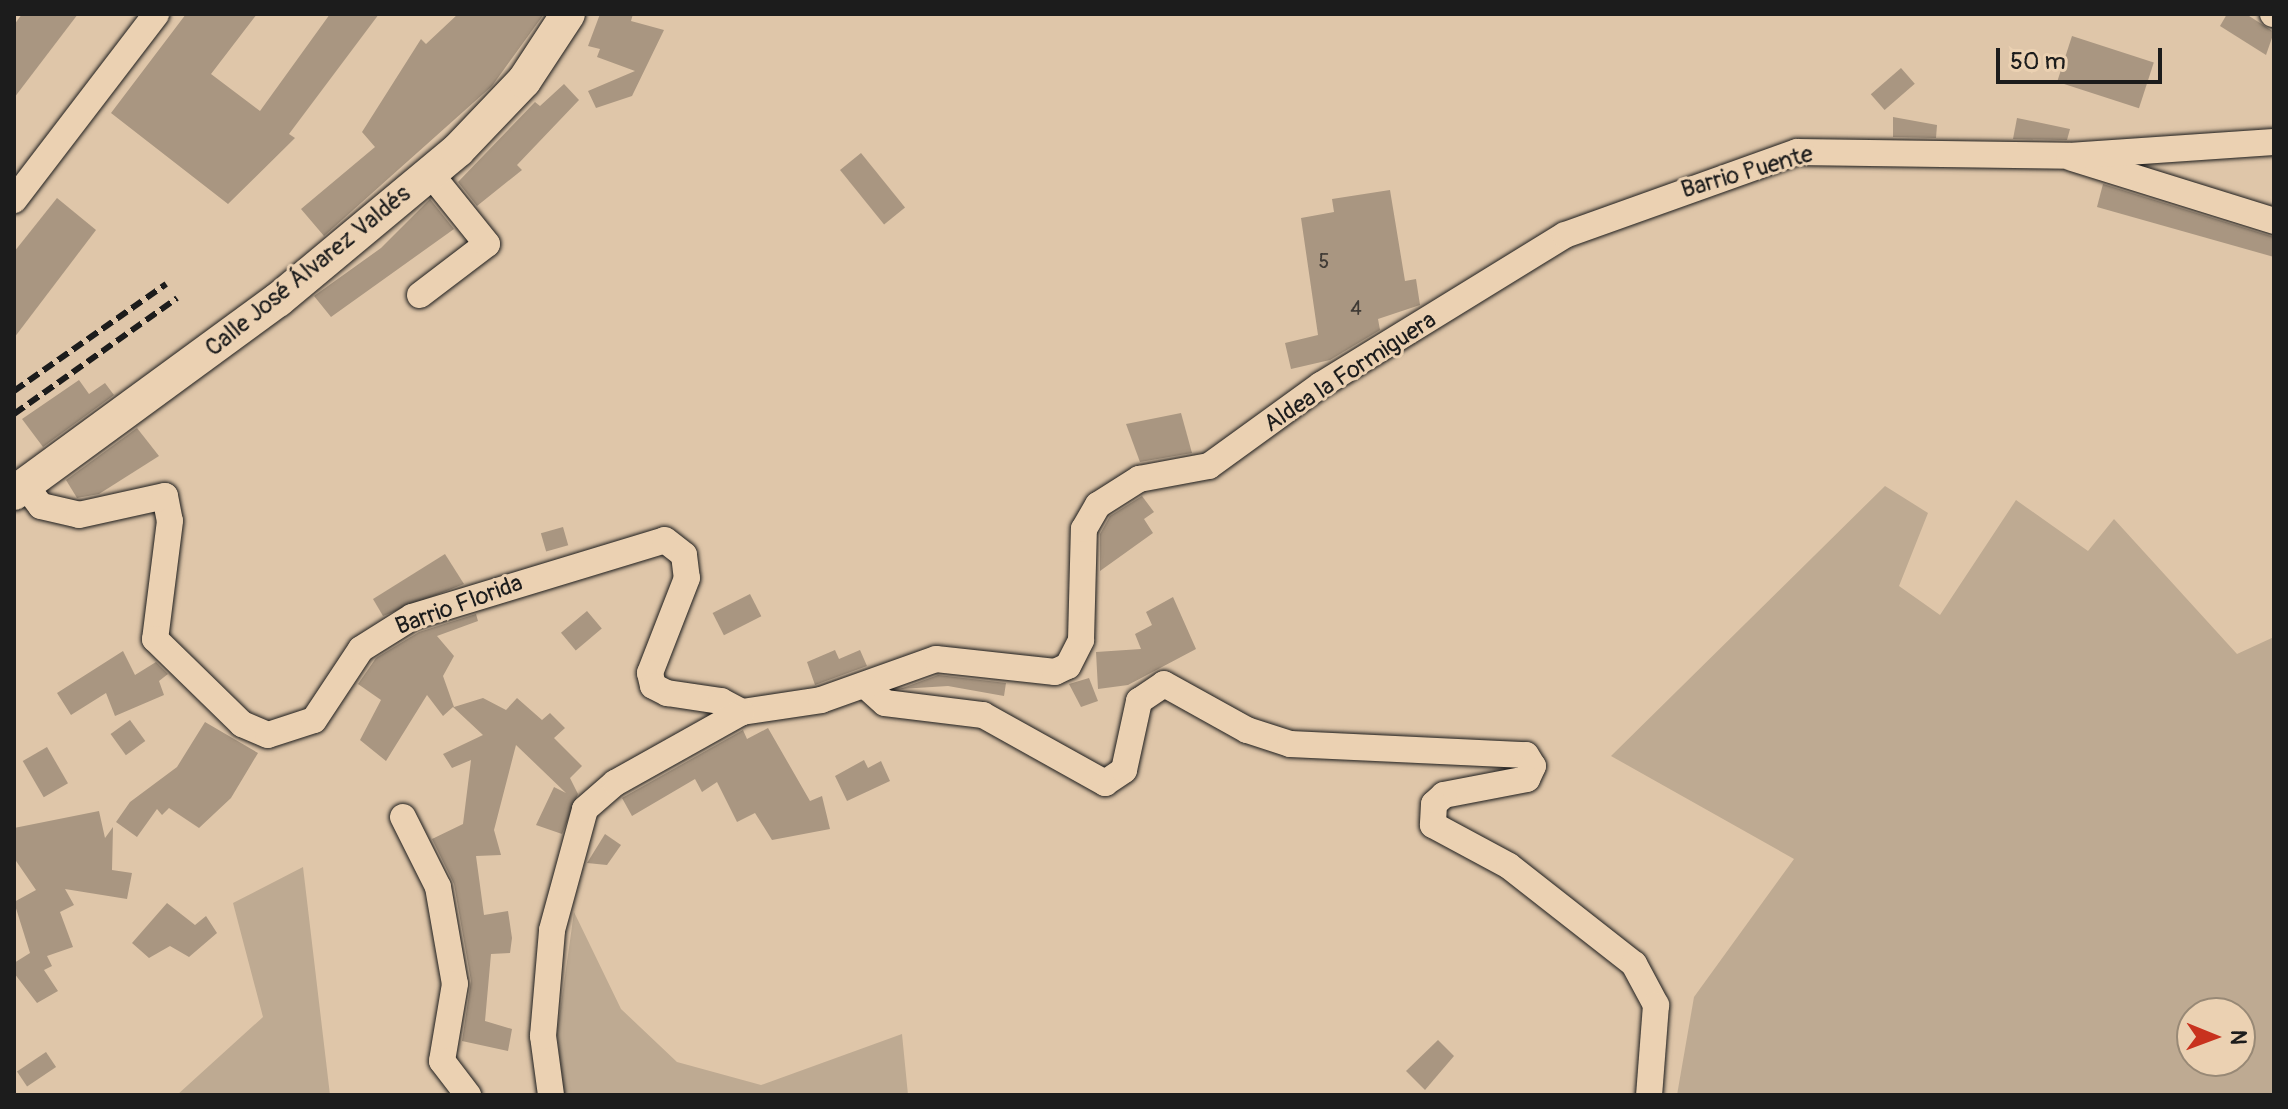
<!DOCTYPE html>
<meta charset="utf-8">
<style>
body{margin:0}
#map{position:relative;width:2288px;height:1109px;overflow:hidden;background:#dfc6a9;font-family:Pangolin,sans-serif}
div>[style]{position:absolute}
.green>*{inset:0;background:#beaa92}
.building>*{inset:0;background:#a99681;transform-origin:0 0}
.roads{filter:drop-shadow(0 0 2px #1c1c1c) drop-shadow(0 0 2px #1c1c1c)}
.minor>*{height:26px;margin:-13px;padding:0 13px;transform-origin:13px;border-radius:13px;background:#ebd1b2}
.tertiary>*{height:34px;margin:-17px;padding:0 17px;transform-origin:17px;border-radius:17px;background:#ebd1b2}
.rail>*{height:6px;margin-top:-3px;transform-origin:0;background:repeating-linear-gradient(90deg,#1c1c1c 0 12px,transparent 0 18px)}
span{translate:-50% -50%;white-space:nowrap;text-align:center;line-height:1.15;-webkit-text-stroke:6px #ebd1b2;paint-order:stroke}
.number-label{font-size:20px;color:#3f3a35}
.number-label span{-webkit-text-stroke-width:0}
.street-label{font-size:24px;color:#1c1c1c}
.frame{position:absolute;inset:0;border:16px solid #1c1c1c;pointer-events:none}
.north{position:absolute;left:2176px;top:997px;width:80px;height:80px;box-sizing:border-box;background:#ebd1b2;border:2px solid #988976;border-radius:50%;rotate:91deg;font-size:22px;font-weight:700;line-height:32px;text-align:center;color:#1c1c1c}
.north::after{content:'';display:block;margin:auto;width:28px;height:36px;background:#c8321e;clip-path:polygon(50% 0,100% 100%,50% 72%,0 100%)}
.scale{position:absolute;left:1996px;top:48px;width:166px;height:36px;box-sizing:border-box;border:4px solid #1c1c1c;border-top:0;padding-left:10px;font-size:24px;line-height:28px;white-space:nowrap;color:#1c1c1c;-webkit-text-stroke:6px #ebd1b2;paint-order:stroke}
</style>
<div id="map">
<div class="green">
<div style="clip-path:polygon(evenodd,1885px 486px,1928px 513px,1899px 586px,1940px 615px,2016px 500px,2088px 551px,2114px 519px,2237px 654px,2274px 637px,2274px 1095px,1677px 1095px,1694px 997px,1794px 859px,1611px 756px,1885px 486px,2192px 1013px,2240px 1013px,2240px 1061px,2192px 1061px,2192px 1013px)"></div>
<div style="clip-path:polygon(303px 867px,330px 1095px,177px 1095px,263px 1017px,233px 903px)"></div>
<div style="clip-path:polygon(574px 912px,621px 1009px,677px 1062px,761px 1085px,902px 1034px,908px 1095px,564px 1095px,557px 1033px)"></div>
</div>
<div class="building">
<div style="clip-path:polygon(22px 14px,78px 14px,14px 98px,14px 25px)"></div>
<div style="clip-path:polygon(186px 14px,257px 14px,211px 74px,260px 111px,330px 14px,379px 14px,289px 134px,295px 138px,228px 204px,111px 113px)"></div>
<div style="clip-path:polygon(458px 14px,544px 14px,492px 86px,324px 236px,301px 209px,375px 147px,362px 132px,421px 39px,426px 44px)"></div>
<div style="clip-path:polygon(600px 14px,633px 14px,631px 21px,664px 30px,632px 96px,596px 108px,588px 91px,635px 71px,597px 57px,600px 49px,588px 46px)"></div>
<div style="clip-path:polygon(2227px 14px,2246px 14px,2274px 32px,2266px 55px,2220px 26px)"></div>
<div style="left:2072px;top:36px;width:86px;height:48px;rotate:18deg"></div>
<div style="left:1901px;top:68px;width:21px;height:40px;rotate:49deg"></div>
<div style="clip-path:polygon(564px 84px,579px 100px,517px 165px,522px 170px,477px 206px,458px 182px,535px 102px,540px 106px)"></div>
<div style="clip-path:polygon(1893px 117px,1937px 125px,1936px 138px,1893px 137px)"></div>
<div style="clip-path:polygon(2017px 118px,2070px 129px,2067px 140px,2013px 139px)"></div>
<div style="left:861px;top:153px;width:70px;height:27px;rotate:51deg"></div>
<div style="clip-path:polygon(2103px 184px,2274px 237px,2274px 257px,2097px 207px)"></div>
<div style="clip-path:polygon(1390px 190px,1405px 281px,1416px 279px,1420px 305px,1378px 319px,1380px 330px,1330px 360px,1291px 369px,1285px 343px,1318px 335px,1301px 218px,1334px 212px,1332px 199px)"></div>
<div style="clip-path:polygon(57px 198px,96px 230px,14px 338px,14px 252px)"></div>
<div style="clip-path:polygon(430px 199px,454px 229px,331px 317px,314px 296px,381px 248px)"></div>
<div style="clip-path:polygon(79px 380px,89px 394px,105px 383px,114px 395px,43px 447px,22px 419px)"></div>
<div style="clip-path:polygon(1181px 413px,1192px 453px,1140px 462px,1126px 424px)"></div>
<div style="clip-path:polygon(137px 428px,159px 456px,99px 494px,77px 498px,66px 480px)"></div>
<div style="clip-path:polygon(1142px 496px,1154px 512px,1144px 519px,1153px 533px,1100px 571px,1100px 534px,1110px 516px)"></div>
<div style="left:563px;top:527px;width:19px;height:23px;rotate:74deg"></div>
<div style="clip-path:polygon(445px 554px,464px 584px,383px 616px,373px 599px)"></div>
<div style="left:750px;top:594px;width:25px;height:42px;rotate:63deg"></div>
<div style="clip-path:polygon(1173px 597px,1196px 649px,1128px 685px,1098px 689px,1096px 652px,1141px 649px,1135px 634px,1152px 625px,1146px 612px)"></div>
<div style="left:587px;top:611px;width:23px;height:34px;rotate:50deg"></div>
<div style="clip-path:polygon(476px 614px,478px 621px,437px 636px,454px 656px,443px 676px,454px 707px,483px 698px,506px 710px,517px 698px,542px 720px,550px 713px,565px 728px,554px 738px,582px 766px,570px 778px,578px 794px,562px 834px,536px 825px,554px 787px,566px 793px,516px 745px,494px 830px,501px 855px,476px 856px,484px 915px,508px 911px,512px 938px,510px 953px,491px 954px,485px 1021px,512px 1029px,508px 1051px,462px 1041px,471px 981px,454px 884px,432px 839px,463px 824px,471px 760px,452px 768px,443px 754px,483px 735px,453px 707px,443px 716px,427px 695px,386px 761px,360px 740px,381px 700px,358px 684px,376px 658px,419px 632px)"></div>
<div style="clip-path:polygon(835px 650px,839px 659px,860px 650px,867px 666px,815px 685px,807px 662px)"></div>
<div style="clip-path:polygon(123px 651px,135px 675px,156px 662px,168px 674px,159px 681px,164px 695px,115px 716px,106px 693px,71px 715px,57px 693px)"></div>
<div style="clip-path:polygon(938px 675px,1006px 683px,1004px 696px,948px 686px,900px 689px)"></div>
<div style="clip-path:polygon(1089px 678px,1098px 701px,1081px 707px,1069px 684px)"></div>
<div style="left:130px;top:720px;width:26px;height:24px;rotate:54deg"></div>
<div style="clip-path:polygon(205px 722px,258px 753px,231px 798px,199px 828px,169px 808px,162px 815px,157px 809px,137px 837px,116px 822px,130px 802px,177px 767px)"></div>
<div style="clip-path:polygon(768px 728px,810px 801px,822px 796px,830px 829px,772px 840px,755px 813px,737px 822px,717px 782px,702px 792px,695px 779px,632px 816px,622px 798px,743px 730px,747px 739px)"></div>
<div style="left:47px;top:747px;width:42px;height:28px;rotate:60deg"></div>
<div style="clip-path:polygon(864px 760px,868px 768px,881px 761px,890px 781px,847px 801px,835px 776px)"></div>
<div style="clip-path:polygon(99px 811px,105px 838px,113px 827px,112px 870px,132px 873px,127px 899px,65px 889px,74px 905px,60px 912px,73px 947px,47px 956px,52px 966px,44px 970px,58px 991px,37px 1003px,14px 973px,14px 963px,30px 953px,14px 902px,36px 890px,14px 858px,14px 828px)"></div>
<div style="clip-path:polygon(605px 834px,621px 845px,607px 865px,587px 863px)"></div>
<div style="clip-path:polygon(167px 903px,195px 925px,206px 916px,217px 933px,189px 957px,170px 946px,149px 958px,132px 943px)"></div>
<div style="clip-path:polygon(1438px 1040px,1454px 1056px,1425px 1090px,1406px 1071px)"></div>
<div style="left:46px;top:1052px;width:18px;height:35px;rotate:56deg"></div>
</div>
<div class="roads">
<div class="minor">
<div style="left:2273px;top:14px;width:1px"></div>
<div style="left:2072px;top:158px;width:212px;rotate:17.3deg"></div>
<div style="left:14px;top:200px;width:234px;rotate:-52.6deg"></div>
<div style="left:420px;top:295px;width:84px;rotate:-37.3deg"></div>
<div style="left:487px;top:244px;width:91px;rotate:-128.8deg"></div>
<div style="left:25px;top:485px;width:26px;rotate:53deg"></div>
<div style="left:41px;top:506px;width:39px;rotate:13deg"></div>
<div style="left:79px;top:515px;width:88px;rotate:-12.5deg"></div>
<div style="left:165px;top:496px;width:25px;rotate:79deg"></div>
<div style="left:170px;top:521px;width:119px;rotate:97.2deg"></div>
<div style="left:155px;top:639px;width:122px;rotate:44.3deg"></div>
<div style="left:242px;top:724px;width:28px;rotate:23deg"></div>
<div style="left:268px;top:735px;width:48px;rotate:-18.1deg"></div>
<div style="left:314px;top:720px;width:85px;rotate:-56.5deg"></div>
<div style="left:361px;top:649px;width:60px;rotate:-32.1deg"></div>
<div style="left:412px;top:617px;width:264px;rotate:-16.9deg"></div>
<div style="left:665px;top:540px;width:24px;rotate:38deg"></div>
<div style="left:684px;top:555px;width:23px;rotate:83deg"></div>
<div style="left:687px;top:578px;width:102px;rotate:111.3deg"></div>
<div style="left:650px;top:673px;width:13px;rotate:77deg"></div>
<div style="left:653px;top:686px;width:16px;rotate:27deg"></div>
<div style="left:667px;top:693px;width:55px;rotate:8.4deg"></div>
<div style="left:721px;top:701px;width:24px;rotate:28deg"></div>
<div style="left:742px;top:712px;width:80px;rotate:-8.6deg"></div>
<div style="left:821px;top:700px;width:122px;rotate:-19.6deg"></div>
<div style="left:936px;top:659px;width:120px;rotate:6.2deg"></div>
<div style="left:1055px;top:672px;width:14px;rotate:-25deg"></div>
<div style="left:1068px;top:666px;width:29px;rotate:-63deg"></div>
<div style="left:1081px;top:640px;width:111px;rotate:-88.5deg"></div>
<div style="left:1084px;top:529px;width:28px;rotate:-60deg"></div>
<div style="left:1098px;top:505px;width:49px;rotate:-32.4deg"></div>
<div style="left:1139px;top:479px;width:71px;rotate:-10.5deg"></div>
<div style="left:1209px;top:466px;width:138px;rotate:-35.9deg"></div>
<div style="left:1321px;top:385px;width:286px;rotate:-31.6deg"></div>
<div style="left:1565px;top:235px;width:246px;rotate:-19.7deg"></div>
<div style="left:1797px;top:152px;width:272px;rotate:0.8deg"></div>
<div style="left:2069px;top:156px;width:205px;rotate:-3.9deg"></div>
<div style="left:866px;top:686px;width:25px;rotate:42deg"></div>
<div style="left:885px;top:703px;width:99px;rotate:7deg"></div>
<div style="left:983px;top:715px;width:140px;rotate:29.1deg"></div>
<div style="left:1105px;top:783px;width:23px;rotate:-34deg"></div>
<div style="left:1124px;top:770px;width:71px;rotate:-77.7deg"></div>
<div style="left:1139px;top:701px;width:30px;rotate:-34deg"></div>
<div style="left:1164px;top:684px;width:95px;rotate:29deg"></div>
<div style="left:1247px;top:730px;width:45px;rotate:18deg"></div>
<div style="left:1290px;top:744px;width:236px;rotate:2.7deg"></div>
<div style="left:1526px;top:755px;width:13px;rotate:58deg"></div>
<div style="left:1533px;top:766px;width:14px;rotate:115deg"></div>
<div style="left:1527px;top:779px;width:85px;rotate:169.1deg"></div>
<div style="left:1444px;top:795px;width:13px;rotate:138deg"></div>
<div style="left:1434px;top:804px;width:21px;rotate:93deg"></div>
<div style="left:1433px;top:825px;width:86px;rotate:28.3deg"></div>
<div style="left:1509px;top:866px;width:159px;rotate:38.1deg"></div>
<div style="left:1634px;top:964px;width:47px;rotate:61.8deg"></div>
<div style="left:1656px;top:1005px;width:90px;rotate:94.4deg"></div>
<div style="left:403px;top:817px;width:78px;rotate:63.4deg"></div>
<div style="left:438px;top:887px;width:98px;rotate:80.1deg"></div>
<div style="left:455px;top:984px;width:78px;rotate:99.6deg"></div>
<div style="left:442px;top:1061px;width:43px;rotate:52.6deg"></div>
<div style="left:551px;top:1095px;width:60px;rotate:-97.7deg"></div>
<div style="left:543px;top:1036px;width:106px;rotate:-85.1deg"></div>
<div style="left:552px;top:930px;width:125px;rotate:-74.7deg"></div>
<div style="left:585px;top:809px;width:40px;rotate:-41deg"></div>
<div style="left:615px;top:783px;width:145px;rotate:-29.2deg"></div>
</div>
<div class="tertiary">
<div style="left:14px;top:493px;width:327px;rotate:-36.2deg"></div>
<div style="left:278px;top:300px;width:234px;rotate:-39.8deg"></div>
<div style="left:458px;top:150px;width:95px;rotate:-46.3deg"></div>
<div style="left:524px;top:81px;width:80px;rotate:-56.7deg"></div>
</div>
</div>
<div class="rail">
<div style="left:14px;top:391px;width:186px;rotate:-35.1deg"></div>
<div style="left:14px;top:414px;width:200px;rotate:-35.4deg"></div>
</div>
<div class="number-label">
<span style="left:1324px;top:261px">5</span>
<span style="left:1356px;top:308px">4</span>
</div>
<div class="street-label">
<span style="left:1747px;top:172px;rotate:-16deg">Barrio Puente</span>
<span style="left:308px;top:271px;rotate:-39deg">Calle José Álvarez Valdés</span>
<span style="left:1350px;top:372px;rotate:-33deg">Aldea la Formiguera</span>
<span style="left:459px;top:605px;rotate:-20deg">Barrio Florida</span>
</div>
<div class="frame"></div>
<div class="north">N</div>
<div class="scale">50 m</div>
</div>
